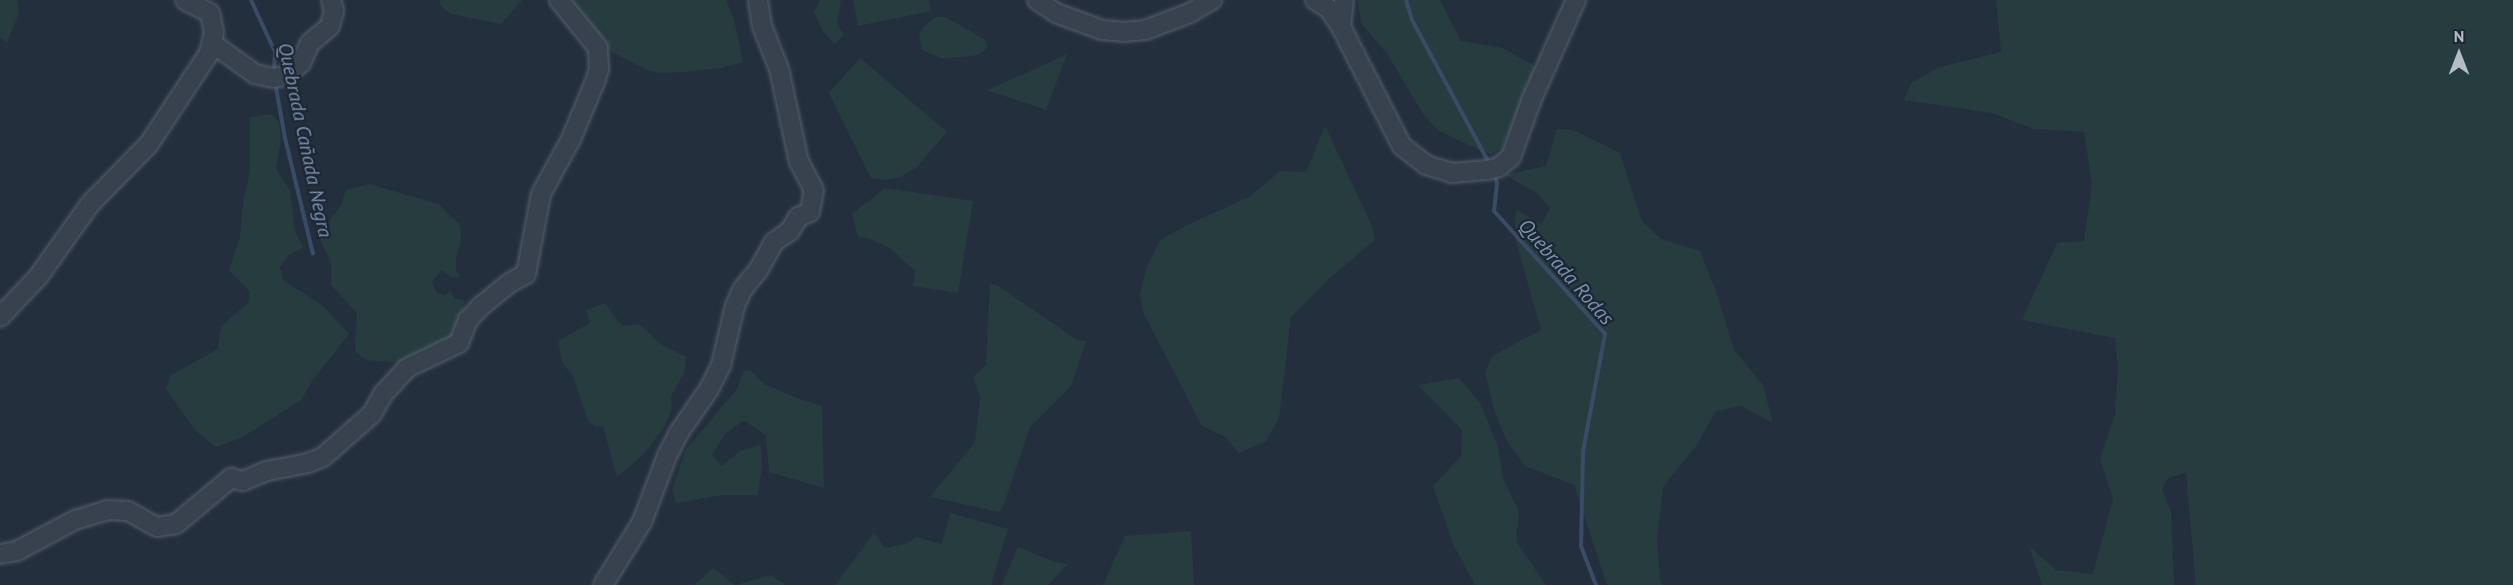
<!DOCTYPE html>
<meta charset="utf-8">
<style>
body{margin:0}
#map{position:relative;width:2513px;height:585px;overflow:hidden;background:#242f3e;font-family:"PT Sans",sans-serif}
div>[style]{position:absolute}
.green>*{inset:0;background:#263c3f}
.stream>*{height:4px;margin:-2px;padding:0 2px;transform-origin:2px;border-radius:2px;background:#394c67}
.roads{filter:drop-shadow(0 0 2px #565f6c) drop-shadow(0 0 2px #565f6c)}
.minor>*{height:18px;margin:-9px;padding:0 9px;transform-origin:9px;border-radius:9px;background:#38414e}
span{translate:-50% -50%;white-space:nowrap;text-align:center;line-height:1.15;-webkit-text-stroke:4.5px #1d2633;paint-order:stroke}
.water-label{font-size:20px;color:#7c92b1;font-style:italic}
.north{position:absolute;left:2429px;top:24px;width:60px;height:60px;-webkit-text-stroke:4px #1d2633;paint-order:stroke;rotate:0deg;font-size:16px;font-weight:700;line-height:24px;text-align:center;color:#b4bcc9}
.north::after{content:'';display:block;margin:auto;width:21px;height:27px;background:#b4bcc9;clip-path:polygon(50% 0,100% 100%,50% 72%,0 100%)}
</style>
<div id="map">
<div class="green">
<div style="clip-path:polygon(0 0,17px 0,19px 14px,7px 42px,0 38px)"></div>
<div style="clip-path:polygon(440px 0,522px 0,501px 24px,451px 14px,440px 5px)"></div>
<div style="clip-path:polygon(566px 0,726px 0,734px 19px,743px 62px,721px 68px,684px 72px,660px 73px,647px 70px,597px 44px)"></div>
<div style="clip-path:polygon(820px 0,841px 0,837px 24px,844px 35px,834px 44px,822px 30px,814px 12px)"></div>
<div style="clip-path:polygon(853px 0,929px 0,931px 11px,858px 26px)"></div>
<div style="clip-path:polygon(1357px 0,1440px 0,1461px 41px,1502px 48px,1540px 69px,1504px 147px,1491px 154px,1481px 151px,1438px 130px,1423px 114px,1388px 55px,1362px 24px)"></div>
<div style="clip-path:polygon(1996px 0,2513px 0,2513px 585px,2196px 585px,2186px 473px,2168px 478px,2162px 489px,2171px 512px,2174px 585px,2042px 585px,2029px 546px,2056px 570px,2093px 574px,2113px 499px,2100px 459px,2115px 414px,2118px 368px,2115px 338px,2022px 320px,2057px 243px,2084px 241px,2092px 185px,2084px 132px,2034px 129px,1992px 113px,1904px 100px,1911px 83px,1940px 67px,2001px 52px)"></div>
<div style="clip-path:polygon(935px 17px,946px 17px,984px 39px,988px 47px,978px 55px,943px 59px,922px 50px,919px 36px,923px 27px)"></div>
<div style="clip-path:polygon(1067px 54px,1046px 110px,987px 90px,1035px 69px)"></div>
<div style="clip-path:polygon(860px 58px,947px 132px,917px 167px,900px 177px,886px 180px,871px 178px,829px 93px)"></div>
<div style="clip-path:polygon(271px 114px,279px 123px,281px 139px,276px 169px,290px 191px,295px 230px,303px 248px,289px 255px,280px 267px,283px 280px,323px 306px,349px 334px,312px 381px,301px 400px,241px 438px,216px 447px,195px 430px,166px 389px,171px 375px,218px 349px,221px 326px,249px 302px,250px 292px,229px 270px,240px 237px,243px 203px,250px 171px,250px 117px)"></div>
<div style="clip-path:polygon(1325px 126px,1372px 226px,1375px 240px,1332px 276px,1291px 317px,1279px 418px,1266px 441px,1239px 453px,1224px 436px,1202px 426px,1143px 312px,1140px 295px,1146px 269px,1160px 240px,1187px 225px,1249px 197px,1280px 171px,1306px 172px)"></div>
<div style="clip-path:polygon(1557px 129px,1573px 130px,1620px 153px,1642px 221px,1661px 239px,1700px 251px,1717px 294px,1734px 350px,1763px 385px,1773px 423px,1741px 406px,1716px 411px,1696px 446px,1663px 487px,1657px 537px,1660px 580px,1663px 585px,1607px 585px,1574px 485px,1525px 466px,1507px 441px,1495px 413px,1485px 373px,1492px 356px,1541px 330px,1515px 238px,1516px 209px,1541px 225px,1550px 208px,1538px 194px,1505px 175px,1546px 166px)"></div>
<div style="clip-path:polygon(369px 184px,438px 204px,459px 224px,461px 230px,461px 241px,456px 257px,456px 270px,460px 276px,452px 278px,442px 270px,432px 282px,437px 293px,445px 295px,450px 291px,454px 298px,464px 300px,459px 337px,401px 363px,366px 360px,355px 351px,357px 313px,331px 285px,331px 262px,320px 240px,324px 229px,341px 205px,346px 190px)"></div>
<div style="clip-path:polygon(885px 188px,973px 201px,958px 293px,913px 286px,915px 271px,891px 249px,870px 239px,858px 237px,852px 214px)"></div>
<div style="clip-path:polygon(990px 284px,997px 285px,1077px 340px,1086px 341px,1071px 386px,1030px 427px,1003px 507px,999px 512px,930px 497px,975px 442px,980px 397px,973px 377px,986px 365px)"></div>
<div style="clip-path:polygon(605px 303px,622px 326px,639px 324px,662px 345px,686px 357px,685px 371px,671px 396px,672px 409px,665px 426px,643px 455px,617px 477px,603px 426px,594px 426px,588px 420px,573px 377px,562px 362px,558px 341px,590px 323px,586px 310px)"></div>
<div style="clip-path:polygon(750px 370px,764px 384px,802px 400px,822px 406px,824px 488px,769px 472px,766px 436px,744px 420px,725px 434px,712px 455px,722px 466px,740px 451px,761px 445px,762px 465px,758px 495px,722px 495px,676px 503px,672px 489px,686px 449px,737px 389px,744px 371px)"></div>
<div style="clip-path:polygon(1459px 378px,1480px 403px,1498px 447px,1503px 478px,1519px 512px,1516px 541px,1546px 585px,1475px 585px,1453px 544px,1433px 486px,1461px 456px,1462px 430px,1418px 385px)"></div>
<div style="clip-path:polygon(950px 513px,1008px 529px,991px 585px,835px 585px,874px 533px,885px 548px,906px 544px,916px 537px,942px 544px)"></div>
<div style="clip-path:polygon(1191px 531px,1194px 585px,1103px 585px,1125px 536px)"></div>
<div style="clip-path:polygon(1018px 547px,1054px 562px,1068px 564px,1048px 585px,1002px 585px)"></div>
<div style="clip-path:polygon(713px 568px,735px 585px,694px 585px)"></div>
<div style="clip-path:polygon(771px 575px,786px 585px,736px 585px)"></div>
</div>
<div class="stream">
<div style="left:251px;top:0;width:57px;rotate:65.2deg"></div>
<div style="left:275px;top:52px;width:20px;rotate:93deg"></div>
<div style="left:1406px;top:0;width:21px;rotate:73deg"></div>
<div style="left:1412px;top:20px;width:165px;rotate:61.7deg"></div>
<div style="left:275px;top:82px;width:57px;rotate:79.9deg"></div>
<div style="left:285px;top:138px;width:119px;rotate:76.4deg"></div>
<div style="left:1494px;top:175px;width:9px;rotate:69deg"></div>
<div style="left:1497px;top:183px;width:28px;rotate:96deg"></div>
<div style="left:1494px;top:211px;width:166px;rotate:47.9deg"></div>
<div style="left:1605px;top:334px;width:120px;rotate:100.6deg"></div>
<div style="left:1583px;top:452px;width:94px;rotate:91.2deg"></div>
<div style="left:1581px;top:546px;width:42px;rotate:69deg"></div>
</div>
<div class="roads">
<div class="minor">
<div style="left:1037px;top:0;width:23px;rotate:34deg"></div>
<div style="left:1056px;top:13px;width:49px;rotate:20.3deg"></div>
<div style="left:1102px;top:30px;width:21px;rotate:5deg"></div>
<div style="left:1123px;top:32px;width:22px;rotate:-5deg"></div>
<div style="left:1145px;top:30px;width:48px;rotate:-20.7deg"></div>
<div style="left:1190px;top:13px;width:26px;rotate:-31deg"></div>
<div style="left:1315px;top:0;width:17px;rotate:33deg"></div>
<div style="left:1329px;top:9px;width:22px;rotate:56deg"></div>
<div style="left:1341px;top:27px;width:134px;rotate:62.9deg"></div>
<div style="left:1402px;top:146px;width:31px;rotate:38deg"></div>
<div style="left:1426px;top:165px;width:27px;rotate:17deg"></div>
<div style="left:1452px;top:173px;width:36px;rotate:-5deg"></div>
<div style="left:1488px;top:170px;width:11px;rotate:-15deg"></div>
<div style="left:1499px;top:167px;width:16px;rotate:-40deg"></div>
<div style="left:1511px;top:157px;width:59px;rotate:-70.3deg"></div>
<div style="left:1531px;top:101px;width:111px;rotate:-66deg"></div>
<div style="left:1341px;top:27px;width:27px;rotate:-84deg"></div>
<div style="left:212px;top:43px;width:53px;rotate:35.8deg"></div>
<div style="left:255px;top:74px;width:19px;rotate:12deg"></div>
<div style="left:274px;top:78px;width:10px;rotate:-11deg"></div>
<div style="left:284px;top:76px;width:21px;rotate:-37deg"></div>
<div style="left:301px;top:63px;width:22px;rotate:-66deg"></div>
<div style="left:310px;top:43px;width:26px;rotate:-40deg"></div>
<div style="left:330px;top:26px;width:16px;rotate:-75deg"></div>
<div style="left:334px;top:11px;width:11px;rotate:-105deg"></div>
<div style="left:0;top:317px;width:55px;rotate:-46.5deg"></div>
<div style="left:38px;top:277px;width:90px;rotate:-54.5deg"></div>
<div style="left:90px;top:204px;width:84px;rotate:-45.5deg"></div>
<div style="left:149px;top:144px;width:109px;rotate:-56.6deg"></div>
<div style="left:209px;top:53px;width:21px;rotate:-76deg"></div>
<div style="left:214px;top:33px;width:20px;rotate:-101deg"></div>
<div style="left:210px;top:13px;width:28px;rotate:-153deg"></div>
<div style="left:0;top:554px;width:17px;rotate:-10deg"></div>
<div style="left:17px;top:551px;width:66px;rotate:-28.1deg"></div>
<div style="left:75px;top:520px;width:34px;rotate:-17deg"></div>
<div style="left:107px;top:510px;width:21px;rotate:3deg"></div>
<div style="left:128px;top:511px;width:33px;rotate:29deg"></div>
<div style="left:157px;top:527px;width:19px;rotate:-9deg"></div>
<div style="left:176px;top:524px;width:72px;rotate:-39.9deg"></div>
<div style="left:231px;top:478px;width:12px;rotate:14deg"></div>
<div style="left:243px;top:481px;width:26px;rotate:-23deg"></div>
<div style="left:267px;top:471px;width:42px;rotate:-11deg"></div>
<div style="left:308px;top:463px;width:16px;rotate:-22deg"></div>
<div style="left:323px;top:457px;width:65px;rotate:-41.3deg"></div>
<div style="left:372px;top:414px;width:23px;rotate:-61deg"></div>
<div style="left:383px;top:394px;width:35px;rotate:-47deg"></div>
<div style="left:407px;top:368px;width:58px;rotate:-25.7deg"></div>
<div style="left:459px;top:343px;width:25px;rotate:-69deg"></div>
<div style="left:468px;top:320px;width:18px;rotate:-47deg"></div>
<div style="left:480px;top:307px;width:40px;rotate:-39deg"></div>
<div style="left:511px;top:282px;width:17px;rotate:-28deg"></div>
<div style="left:526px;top:274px;width:81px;rotate:-79.4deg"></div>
<div style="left:541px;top:194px;width:63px;rotate:-61.4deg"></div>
<div style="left:571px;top:139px;width:62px;rotate:-67.2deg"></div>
<div style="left:595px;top:82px;width:14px;rotate:-73deg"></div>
<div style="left:599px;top:69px;width:21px;rotate:-93deg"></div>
<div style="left:598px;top:48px;width:62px;rotate:-129.1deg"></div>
<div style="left:603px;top:585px;width:74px;rotate:-58.2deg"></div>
<div style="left:642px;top:522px;width:71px;rotate:-69.3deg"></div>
<div style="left:667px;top:456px;width:25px;rotate:-63deg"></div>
<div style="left:678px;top:434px;width:55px;rotate:-55.4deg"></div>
<div style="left:709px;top:389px;width:27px;rotate:-63deg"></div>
<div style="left:721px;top:365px;width:61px;rotate:-76.7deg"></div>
<div style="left:735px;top:306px;width:17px;rotate:-66deg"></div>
<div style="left:742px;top:290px;width:27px;rotate:-51deg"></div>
<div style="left:759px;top:269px;width:31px;rotate:-61deg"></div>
<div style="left:774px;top:242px;width:19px;rotate:-35deg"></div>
<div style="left:790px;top:231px;width:16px;rotate:-60deg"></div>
<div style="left:798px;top:217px;width:13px;rotate:-23deg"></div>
<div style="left:810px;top:212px;width:22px;rotate:-80deg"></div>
<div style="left:814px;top:190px;width:32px;rotate:-118deg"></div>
<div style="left:799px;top:162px;width:95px;rotate:-102.1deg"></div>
<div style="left:779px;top:69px;width:46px;rotate:-111.6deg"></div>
<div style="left:762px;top:26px;width:26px;rotate:-99deg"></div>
</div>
</div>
<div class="water-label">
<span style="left:305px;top:140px;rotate:78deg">Quebrada Cañada Negra</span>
<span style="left:1566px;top:272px;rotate:49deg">Quebrada Rodas</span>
</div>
<div class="north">N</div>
</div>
